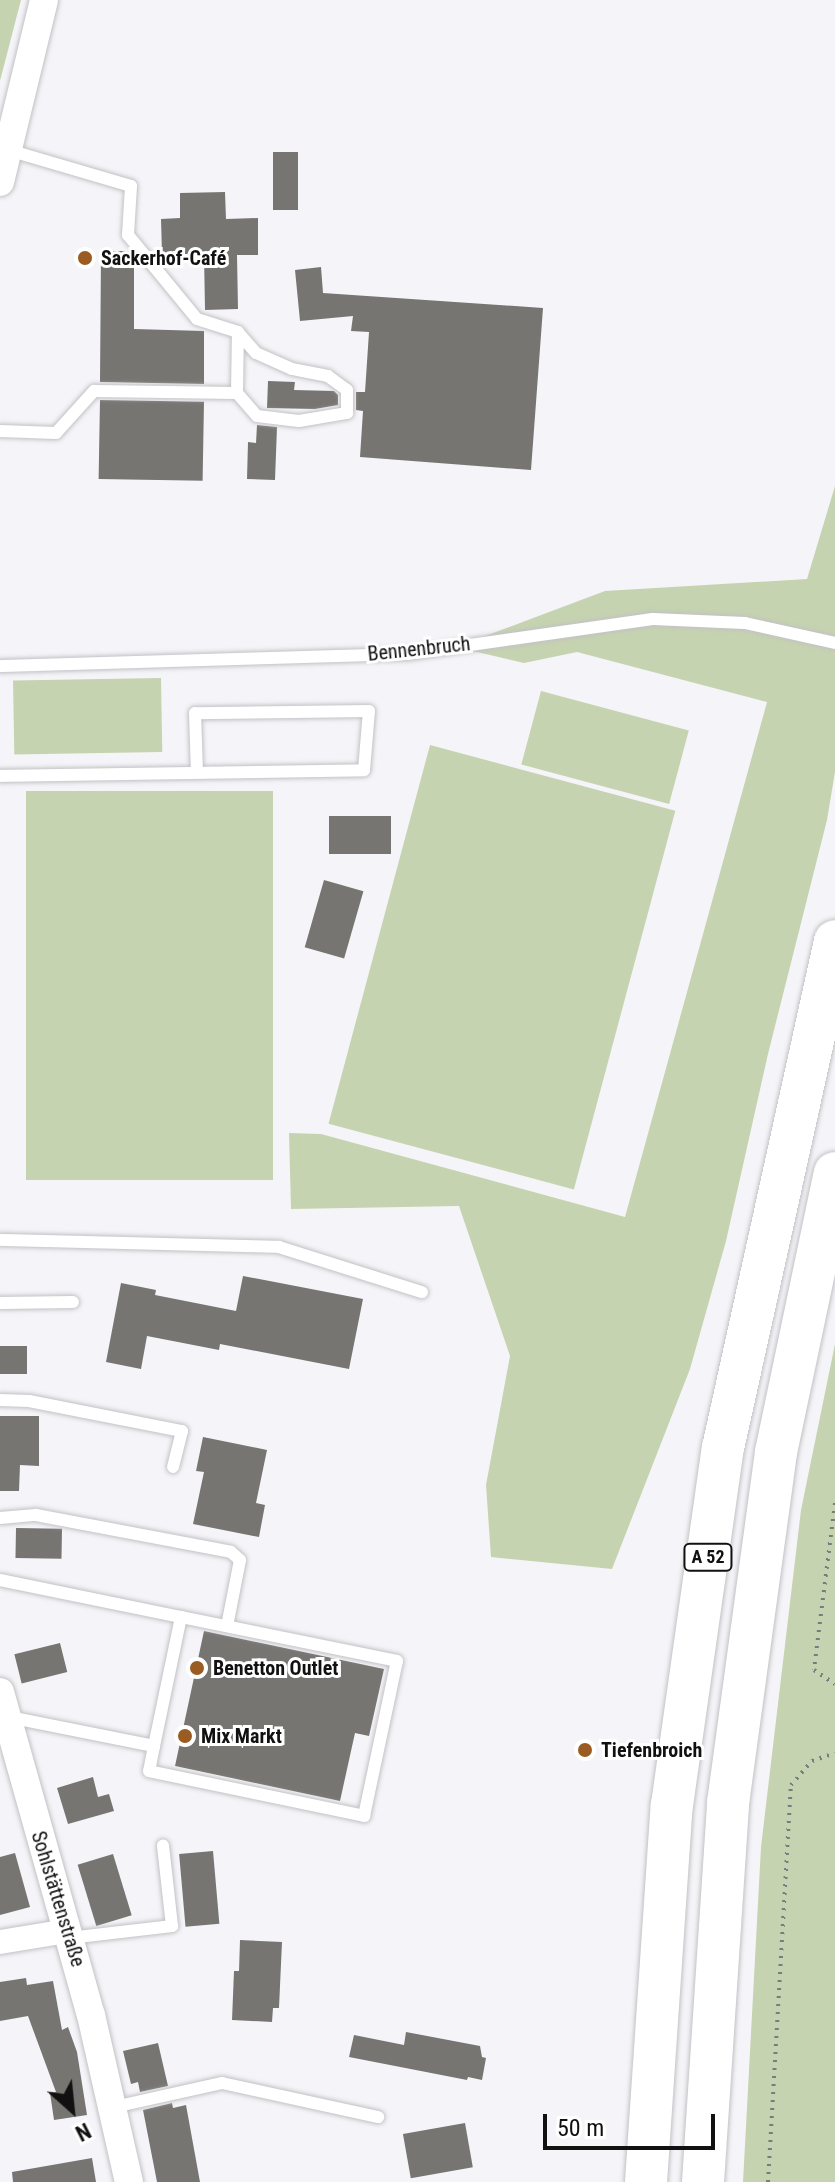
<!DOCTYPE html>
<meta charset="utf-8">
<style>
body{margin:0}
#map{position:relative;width:835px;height:2182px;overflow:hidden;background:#f5f5f9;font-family:"Roboto Condensed",sans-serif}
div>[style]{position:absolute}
.green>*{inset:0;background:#c6d3b0;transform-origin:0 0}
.building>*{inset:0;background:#777572;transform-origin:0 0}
.path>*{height:4px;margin-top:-2px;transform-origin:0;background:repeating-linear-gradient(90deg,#7b7b7e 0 2px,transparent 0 8px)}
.roads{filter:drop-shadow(0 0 2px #c2c2c5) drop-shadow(0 0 2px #c2c2c5)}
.service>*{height:12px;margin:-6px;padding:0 6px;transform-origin:6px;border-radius:6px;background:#fff}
.minor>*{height:24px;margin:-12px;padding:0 12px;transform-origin:12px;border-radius:12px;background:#fff}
.tertiary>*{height:28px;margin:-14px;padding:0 14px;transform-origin:14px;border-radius:14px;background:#fff}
.motorway>*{height:42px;margin:-21px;padding:0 21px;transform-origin:21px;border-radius:21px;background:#fff}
.dots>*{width:22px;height:22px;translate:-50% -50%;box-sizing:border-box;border:4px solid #fff;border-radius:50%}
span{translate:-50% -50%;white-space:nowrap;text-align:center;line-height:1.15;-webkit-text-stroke:6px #fff;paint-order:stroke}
.shield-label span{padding:2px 6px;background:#fff;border:2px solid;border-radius:6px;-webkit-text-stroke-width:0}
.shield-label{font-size:18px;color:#111112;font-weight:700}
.poi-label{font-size:20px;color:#111112;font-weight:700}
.left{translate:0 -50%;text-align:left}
.street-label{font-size:20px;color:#111112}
.north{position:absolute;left:32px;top:2070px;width:80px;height:80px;-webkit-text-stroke:6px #fff;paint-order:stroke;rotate:153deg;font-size:22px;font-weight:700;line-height:32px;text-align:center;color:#111112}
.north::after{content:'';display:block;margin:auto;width:28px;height:36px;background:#111112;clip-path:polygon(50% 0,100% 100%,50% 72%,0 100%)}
.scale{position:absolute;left:543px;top:2114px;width:172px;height:36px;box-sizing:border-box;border:4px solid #111112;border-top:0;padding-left:10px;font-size:24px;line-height:28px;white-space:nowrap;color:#111112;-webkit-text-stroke:6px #fff;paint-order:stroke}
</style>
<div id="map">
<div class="green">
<div style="clip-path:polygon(0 0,21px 0,0 81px)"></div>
<div style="clip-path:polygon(835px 486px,835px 772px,827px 820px,768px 1054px,726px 1241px,690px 1369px,612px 1569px,491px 1557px,486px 1485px,510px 1356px,459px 1206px,291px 1209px,289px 1133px,321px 1134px,625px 1217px,767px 702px,577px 652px,524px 663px,456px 647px,605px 591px,807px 579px)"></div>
<div style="left:161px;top:678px;width:74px;height:148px;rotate:89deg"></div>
<div style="left:541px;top:691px;width:153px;height:76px;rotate:15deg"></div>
<div style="left:430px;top:745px;width:254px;height:392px;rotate:15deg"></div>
<div style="left:273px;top:791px;width:389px;height:247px;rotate:90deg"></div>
<div style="clip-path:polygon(835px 1344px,835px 2182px,743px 2182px,761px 1847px,801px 1510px)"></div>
</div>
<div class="building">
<div style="left:273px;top:152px;width:25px;height:58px"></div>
<div style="clip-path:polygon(225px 192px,226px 219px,258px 218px,258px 255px,237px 255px,238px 309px,205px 310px,204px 254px,162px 254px,161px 219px,180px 218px,180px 193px)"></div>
<div style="clip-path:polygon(101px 251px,130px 251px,134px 256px,134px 329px,204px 331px,204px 384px,100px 382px)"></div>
<div style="clip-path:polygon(321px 267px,323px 293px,543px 308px,531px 470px,360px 457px,363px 411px,356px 410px,356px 392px,365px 392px,369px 332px,351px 331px,353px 316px,300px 321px,295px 270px)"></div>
<div style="clip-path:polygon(268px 381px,295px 382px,294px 390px,334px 391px,338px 395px,338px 405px,315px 409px,267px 408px)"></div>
<div style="left:100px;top:400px;width:104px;height:79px;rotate:1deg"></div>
<div style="clip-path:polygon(257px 425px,277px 427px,275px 480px,247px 479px,248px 442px,256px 443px)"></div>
<div style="left:329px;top:816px;width:62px;height:38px"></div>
<div style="left:324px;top:880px;width:41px;height:70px;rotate:16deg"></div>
<div style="clip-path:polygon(243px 1276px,363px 1299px,349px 1369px,220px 1344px,219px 1350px,147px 1336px,141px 1369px,106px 1362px,121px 1283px,156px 1290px,155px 1295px,236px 1311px)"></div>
<div style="left:0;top:1346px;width:27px;height:28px"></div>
<div style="clip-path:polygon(0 1416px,39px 1416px,39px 1466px,20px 1465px,19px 1491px,0 1491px)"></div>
<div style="clip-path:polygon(203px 1437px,267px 1450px,256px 1503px,265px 1505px,259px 1537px,193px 1524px,204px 1472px,196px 1471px)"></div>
<div style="left:16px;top:1528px;width:46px;height:30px;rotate:1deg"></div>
<div style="clip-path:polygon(204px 1631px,384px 1669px,369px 1736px,355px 1733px,340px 1801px,175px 1766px)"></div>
<div style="left:60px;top:1643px;width:30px;height:47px;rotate:76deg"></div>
<div style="clip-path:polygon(93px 1777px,98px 1797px,109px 1794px,114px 1811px,68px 1824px,57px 1788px)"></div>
<div style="left:213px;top:1851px;width:73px;height:34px;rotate:85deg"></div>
<div style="clip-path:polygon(15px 1853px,30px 1907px,0 1915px,0 1857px)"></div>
<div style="left:113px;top:1854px;width:64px;height:37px;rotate:73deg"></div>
<div style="clip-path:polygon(240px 1940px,282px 1942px,279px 2008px,273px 2008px,272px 2022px,232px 2020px,234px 1971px,239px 1971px)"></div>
<div style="clip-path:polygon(26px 1978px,27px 1985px,53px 1981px,62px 2030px,68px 2027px,77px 2052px,87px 2115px,54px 2120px,50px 2093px,56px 2092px,28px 2016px,0 2021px,0 1982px)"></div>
<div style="clip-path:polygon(406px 2032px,480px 2046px,482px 2057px,486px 2058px,482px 2080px,468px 2077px,467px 2080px,349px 2057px,354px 2035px,404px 2045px)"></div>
<div style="clip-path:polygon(158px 2043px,168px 2086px,140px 2092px,138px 2082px,131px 2084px,123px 2051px)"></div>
<div style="clip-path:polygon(172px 2103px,173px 2108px,186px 2105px,200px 2182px,157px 2182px,143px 2110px)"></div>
<div style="left:465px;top:2123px;width:45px;height:63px;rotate:80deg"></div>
<div style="clip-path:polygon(92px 2158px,96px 2182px,13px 2182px,12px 2172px)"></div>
</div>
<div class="path">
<div style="left:835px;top:1503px;width:168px;rotate:97.2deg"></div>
<div style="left:814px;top:1670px;width:25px;rotate:34deg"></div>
<div style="left:768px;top:2182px;width:398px;rotate:-86.7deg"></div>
<div style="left:791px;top:1785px;width:32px;rotate:-49deg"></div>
<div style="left:812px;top:1761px;width:24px;rotate:-19deg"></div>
</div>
<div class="roads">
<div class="service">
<div style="left:237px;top:393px;width:30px;rotate:49deg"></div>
<div style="left:257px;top:416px;width:42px;rotate:6.8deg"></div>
<div style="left:299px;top:421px;width:49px;rotate:-9.5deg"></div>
<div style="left:347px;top:413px;width:23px;rotate:-90deg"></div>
<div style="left:347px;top:390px;width:24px;rotate:-144deg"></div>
<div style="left:328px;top:376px;width:37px;rotate:-169deg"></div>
<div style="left:292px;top:369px;width:39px;rotate:-156deg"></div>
<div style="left:256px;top:353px;width:28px;rotate:-131deg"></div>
<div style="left:0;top:431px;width:56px;rotate:2deg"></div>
<div style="left:56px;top:433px;width:57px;rotate:-47.9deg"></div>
<div style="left:94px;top:391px;width:143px;rotate:0.8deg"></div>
<div style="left:237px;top:393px;width:61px;rotate:-89.1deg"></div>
<div style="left:238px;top:332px;width:43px;rotate:-162.4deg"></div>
<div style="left:197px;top:319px;width:109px;rotate:-129.4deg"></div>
<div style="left:128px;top:235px;width:49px;rotate:-86.5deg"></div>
<div style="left:131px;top:186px;width:127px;rotate:-163.6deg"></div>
<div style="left:0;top:666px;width:407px;rotate:-1.7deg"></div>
<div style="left:407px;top:654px;width:248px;rotate:-8.1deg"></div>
<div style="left:653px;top:619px;width:92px;rotate:2.5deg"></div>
<div style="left:745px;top:623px;width:92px;rotate:12.5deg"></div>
<div style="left:0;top:776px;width:364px;rotate:-0.9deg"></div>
<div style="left:364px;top:770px;width:59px;rotate:-85.2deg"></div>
<div style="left:369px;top:711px;width:174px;rotate:179.3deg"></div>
<div style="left:195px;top:713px;width:59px;rotate:88.1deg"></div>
<div style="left:0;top:1240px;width:279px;rotate:1.4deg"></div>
<div style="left:279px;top:1247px;width:150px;rotate:17.5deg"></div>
<div style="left:0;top:1303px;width:73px;rotate:-0.8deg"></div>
<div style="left:0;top:1400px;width:29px;rotate:2deg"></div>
<div style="left:29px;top:1401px;width:156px;rotate:11.1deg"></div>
<div style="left:182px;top:1431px;width:37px;rotate:104deg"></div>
<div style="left:0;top:1518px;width:36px;rotate:-5deg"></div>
<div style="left:36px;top:1515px;width:198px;rotate:10.7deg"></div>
<div style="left:231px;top:1552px;width:12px;rotate:42deg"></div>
<div style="left:240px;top:1560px;width:67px;rotate:101.1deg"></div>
<div style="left:0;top:1580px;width:185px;rotate:11.6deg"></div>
<div style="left:181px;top:1617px;width:132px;rotate:101.8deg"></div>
<div style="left:154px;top:1746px;width:148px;rotate:-168.7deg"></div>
<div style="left:154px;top:1746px;width:25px;rotate:101deg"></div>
<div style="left:149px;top:1771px;width:220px;rotate:11.8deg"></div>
<div style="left:364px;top:1816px;width:158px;rotate:-78deg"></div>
<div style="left:397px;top:1661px;width:220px;rotate:-168.5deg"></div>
<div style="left:69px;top:1938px;width:104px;rotate:-6.6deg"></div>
<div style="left:172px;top:1926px;width:81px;rotate:-96.4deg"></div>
<div style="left:114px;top:2107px;width:111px;rotate:-12.5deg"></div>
<div style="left:222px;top:2083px;width:160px;rotate:12.3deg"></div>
</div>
<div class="minor">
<div style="left:0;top:1942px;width:68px;rotate:-9.3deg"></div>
</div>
<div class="tertiary">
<div style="left:0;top:182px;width:187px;rotate:-76.4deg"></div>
<div style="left:0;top:1692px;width:336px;rotate:74.3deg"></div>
<div style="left:91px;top:2015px;width:171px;rotate:77.2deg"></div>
</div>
<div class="motorway">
<div style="left:646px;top:2182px;width:378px;rotate:-86.1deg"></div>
<div style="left:672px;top:1805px;width:361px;rotate:-81.9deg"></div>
<div style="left:723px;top:1448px;width:519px;rotate:-77.54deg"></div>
<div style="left:703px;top:2182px;width:380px;rotate:-86.2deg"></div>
<div style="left:728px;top:1803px;width:354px;rotate:-82.2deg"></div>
<div style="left:776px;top:1452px;width:285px;rotate:-78.1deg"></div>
</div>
</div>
<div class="dots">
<div style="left:85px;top:258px;background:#9a5c22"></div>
<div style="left:197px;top:1668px;background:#9a5c22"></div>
<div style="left:185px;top:1736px;background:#9a5c22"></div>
<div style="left:585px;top:1750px;background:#9a5c22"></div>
</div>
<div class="shield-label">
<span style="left:708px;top:1557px">A 52</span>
</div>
<div class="poi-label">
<span class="left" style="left:101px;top:258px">Sackerhof-Café</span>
<span class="left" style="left:213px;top:1668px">Benetton Outlet</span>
<span class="left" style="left:201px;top:1736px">Mix Markt</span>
<span class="left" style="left:601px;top:1750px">Tiefenbroich</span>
</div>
<div class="street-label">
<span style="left:419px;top:649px;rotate:-6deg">Bennenbruch</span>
<span style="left:58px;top:1899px;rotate:73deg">Sohlstättenstraße</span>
</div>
<div class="north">N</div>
<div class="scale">50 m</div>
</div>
